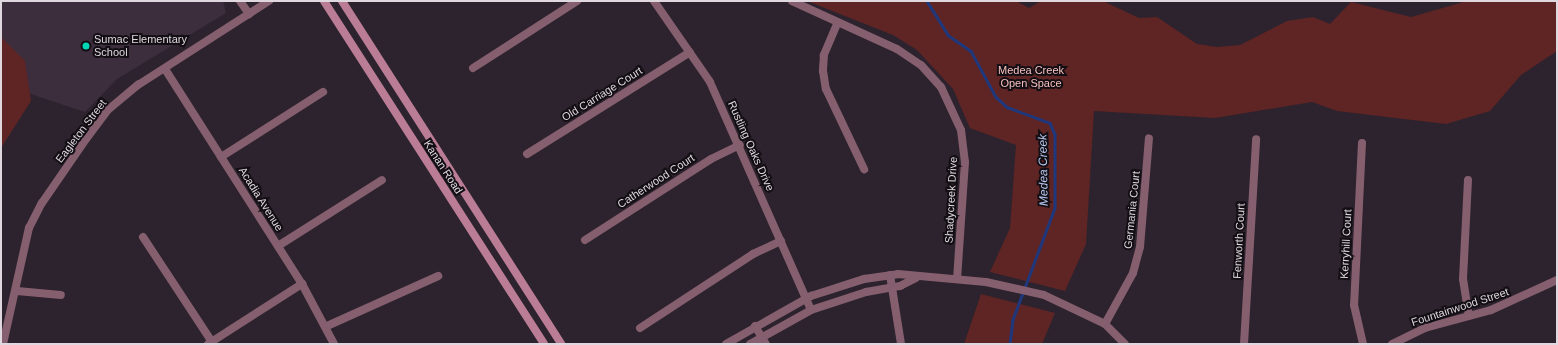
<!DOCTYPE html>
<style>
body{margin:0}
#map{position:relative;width:1558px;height:345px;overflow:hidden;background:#2d232e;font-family:Helvetica,sans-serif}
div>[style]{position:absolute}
.built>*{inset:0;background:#3c2e3d}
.green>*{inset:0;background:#5f2424}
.stream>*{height:2.5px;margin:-1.25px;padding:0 1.25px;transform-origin:1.25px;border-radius:1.25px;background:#1f387d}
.street>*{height:8px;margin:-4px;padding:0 4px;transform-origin:4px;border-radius:4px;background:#855f6e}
.secondary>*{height:8px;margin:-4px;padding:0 4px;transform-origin:4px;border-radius:4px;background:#bb7d96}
.dots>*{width:11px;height:11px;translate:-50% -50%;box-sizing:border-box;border:2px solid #130e13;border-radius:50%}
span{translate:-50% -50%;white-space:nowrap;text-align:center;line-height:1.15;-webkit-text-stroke:4px #130e13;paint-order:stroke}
.poi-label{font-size:11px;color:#dfd9df}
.left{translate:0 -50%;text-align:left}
.park-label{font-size:11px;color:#f6c1be}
.street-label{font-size:11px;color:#dfd9df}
.water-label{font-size:12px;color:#b5c8f0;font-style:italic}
.frame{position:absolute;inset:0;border:2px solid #dfd9df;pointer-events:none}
</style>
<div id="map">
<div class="built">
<div style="clip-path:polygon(1px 1px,223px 1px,226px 13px,117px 79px,85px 112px,1px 84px)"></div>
</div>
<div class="green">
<div style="clip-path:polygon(807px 1px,1016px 1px,1029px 8px,1041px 1px,1103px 1px,1139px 18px,1157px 17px,1197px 44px,1217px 47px,1240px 45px,1287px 21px,1313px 17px,1330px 24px,1351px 2px,1411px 17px,1467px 1px,1557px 1px,1557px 51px,1521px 75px,1490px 111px,1446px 124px,1337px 111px,1312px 102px,1215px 118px,1094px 111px,1086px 244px,1065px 291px,990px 272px,1010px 228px,1016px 145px,970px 128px,953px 89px,917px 50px,893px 35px)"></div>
<div style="clip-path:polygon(1px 37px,25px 61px,31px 101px,1px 148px)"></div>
<div style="clip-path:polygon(981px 294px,1055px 313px,1042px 344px,964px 344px)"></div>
</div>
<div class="stream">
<div style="left:927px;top:1px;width:40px;rotate:58deg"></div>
<div style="left:948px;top:35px;width:28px;rotate:35deg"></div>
<div style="left:971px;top:51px;width:52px;rotate:61.5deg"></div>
<div style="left:996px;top:97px;width:15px;rotate:42deg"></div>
<div style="left:1007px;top:107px;width:46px;rotate:20.4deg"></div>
<div style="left:1050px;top:123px;width:12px;rotate:66deg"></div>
<div style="left:1055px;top:134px;width:74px;rotate:90deg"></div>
<div style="left:1055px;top:208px;width:120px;rotate:110.6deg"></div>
<div style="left:1013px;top:320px;width:24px;rotate:97deg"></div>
</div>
<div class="street">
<div style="left:240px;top:1px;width:16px;rotate:55deg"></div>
<div style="left:654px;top:1px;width:98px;rotate:55.3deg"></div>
<div style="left:710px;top:82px;width:249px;rotate:66.1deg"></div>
<div style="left:792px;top:1px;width:115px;rotate:24.6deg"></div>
<div style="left:897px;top:49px;width:29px;rotate:34deg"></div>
<div style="left:921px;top:65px;width:30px;rotate:48deg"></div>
<div style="left:941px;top:87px;width:47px;rotate:65.1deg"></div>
<div style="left:961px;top:130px;width:32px;rotate:83deg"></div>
<div style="left:965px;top:162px;width:116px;rotate:93.9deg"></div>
<div style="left:837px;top:24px;width:34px;rotate:113deg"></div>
<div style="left:824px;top:55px;width:16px;rotate:94deg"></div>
<div style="left:823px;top:71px;width:18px;rotate:81deg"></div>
<div style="left:826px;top:89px;width:89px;rotate:64.6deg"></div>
<div style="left:473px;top:68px;width:124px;rotate:-32.8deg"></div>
<div style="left:165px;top:69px;width:255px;rotate:57.5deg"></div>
<div style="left:302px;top:284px;width:68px;rotate:61.9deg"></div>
<div style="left:1362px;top:143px;width:162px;rotate:92.8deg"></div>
<div style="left:1354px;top:305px;width:40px;rotate:77deg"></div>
<div style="left:527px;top:154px;width:192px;rotate:-32deg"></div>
<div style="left:221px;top:157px;width:121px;rotate:-32.5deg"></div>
<div style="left:1468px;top:180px;width:99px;rotate:92.9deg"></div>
<div style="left:1463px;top:279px;width:37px;rotate:81deg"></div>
<div style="left:143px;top:237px;width:126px;rotate:56.7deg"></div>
<div style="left:585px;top:240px;width:150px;rotate:-32.7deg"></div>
<div style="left:711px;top:159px;width:32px;rotate:-26deg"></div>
<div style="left:278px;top:246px;width:123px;rotate:-32.4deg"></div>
<div style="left:890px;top:275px;width:70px;rotate:80.9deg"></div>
<div style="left:17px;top:291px;width:44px;rotate:5.2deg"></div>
<div style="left:1105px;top:324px;width:58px;rotate:-61.2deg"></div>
<div style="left:1133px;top:273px;width:27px;rotate:-75deg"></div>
<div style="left:1140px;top:247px;width:109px;rotate:-85.3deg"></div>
<div style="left:327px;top:326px;width:122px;rotate:-24.2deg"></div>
<div style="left:755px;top:326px;width:21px;rotate:59deg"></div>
<div style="left:640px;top:328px;width:135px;rotate:-33.2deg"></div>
<div style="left:753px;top:254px;width:31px;rotate:-25deg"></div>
<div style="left:3px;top:344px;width:119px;rotate:-77.4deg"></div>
<div style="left:29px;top:228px;width:28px;rotate:-63deg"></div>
<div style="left:42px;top:203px;width:78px;rotate:-55.5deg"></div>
<div style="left:86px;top:139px;width:38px;rotate:-53deg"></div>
<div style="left:109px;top:109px;width:38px;rotate:-40deg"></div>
<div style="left:138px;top:85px;width:156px;rotate:-32.7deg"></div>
<div style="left:208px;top:344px;width:112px;rotate:-32.6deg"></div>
<div style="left:726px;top:344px;width:98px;rotate:-29.5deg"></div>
<div style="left:811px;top:296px;width:56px;rotate:-17.8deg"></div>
<div style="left:864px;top:279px;width:34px;rotate:-8deg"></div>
<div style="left:898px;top:274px;width:88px;rotate:5.2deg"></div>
<div style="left:986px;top:282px;width:59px;rotate:12.6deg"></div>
<div style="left:1044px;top:295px;width:68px;rotate:25.4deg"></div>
<div style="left:1105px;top:324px;width:28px;rotate:45deg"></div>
<div style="left:750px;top:344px;width:70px;rotate:-29.1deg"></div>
<div style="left:811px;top:310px;width:58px;rotate:-18.1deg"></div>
<div style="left:866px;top:292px;width:35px;rotate:-10deg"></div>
<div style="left:900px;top:286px;width:18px;rotate:-27deg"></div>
<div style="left:1244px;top:344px;width:205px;rotate:-86.6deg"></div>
<div style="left:1392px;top:344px;width:37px;rotate:-26deg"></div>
<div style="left:1425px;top:328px;width:68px;rotate:-15.3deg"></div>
<div style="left:1491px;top:310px;width:72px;rotate:-24.4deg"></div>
</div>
<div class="secondary">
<div style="left:324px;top:1px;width:407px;rotate:57.3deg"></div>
<div style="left:342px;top:1px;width:407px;rotate:57.4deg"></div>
</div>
<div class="dots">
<div style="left:86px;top:46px;background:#00d5b7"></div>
</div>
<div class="poi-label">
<span class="left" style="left:94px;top:46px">Sumac Elementary<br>School</span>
</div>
<div class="park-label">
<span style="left:1031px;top:77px">Medea Creek<br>Open Space</span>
</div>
<div class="street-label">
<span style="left:602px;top:94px;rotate:-32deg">Old Carriage Court</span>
<span style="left:81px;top:131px;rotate:-53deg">Eagleton Street</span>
<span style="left:751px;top:146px;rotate:66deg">Rustling Oaks Drive</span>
<span style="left:443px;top:167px;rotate:57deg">Kanan Road</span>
<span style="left:656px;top:181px;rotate:-33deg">Catherwood Court</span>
<span style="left:261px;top:199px;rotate:58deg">Acadia Avenue</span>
<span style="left:951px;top:200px;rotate:-87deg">Shadycreek Drive</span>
<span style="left:1132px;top:210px;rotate:-84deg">Germania Court</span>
<span style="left:1239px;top:241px;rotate:-87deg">Fenworth Court</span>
<span style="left:1346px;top:244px;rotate:-87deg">Kerryhill Court</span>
<span style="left:1460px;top:307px;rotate:-18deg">Fountainwood Street</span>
</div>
<div class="water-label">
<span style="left:1044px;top:170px;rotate:-91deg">Medea Creek</span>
</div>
<div class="frame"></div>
</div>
